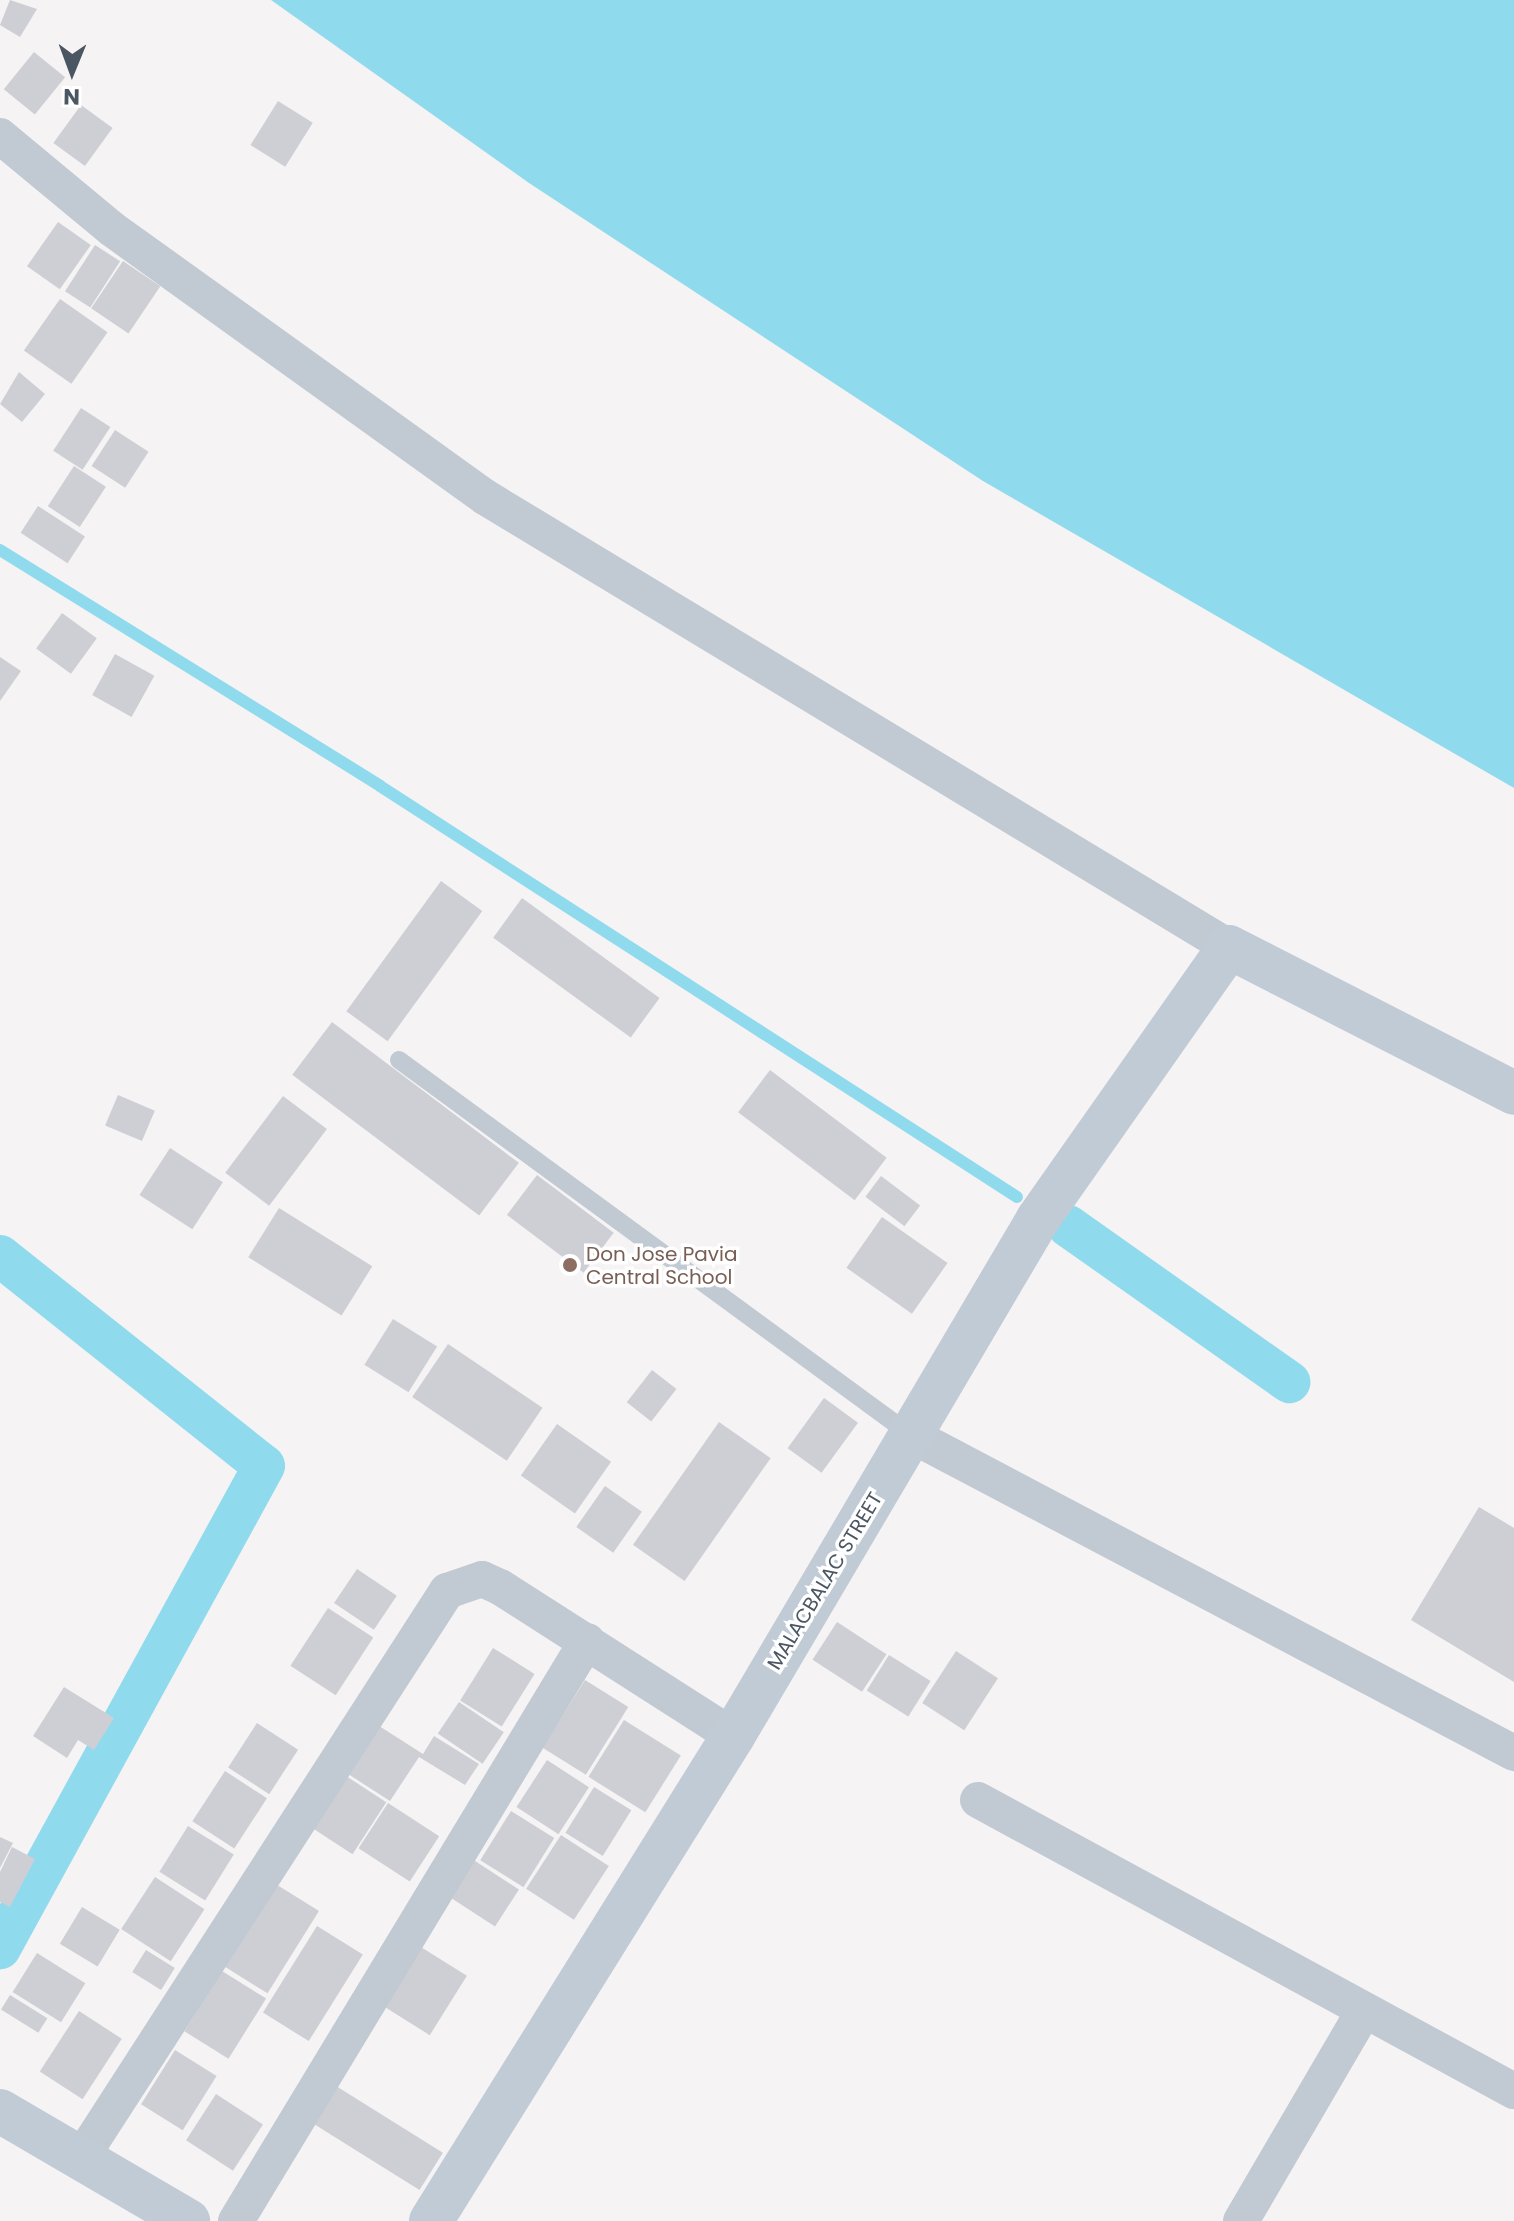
<!DOCTYPE html>
<style>
body{margin:0}
#map{position:relative;width:1514px;height:2221px;overflow:hidden;background:#f5f3f3;font-family:Poppins,sans-serif}
div>[style]{position:absolute}
.water>*{inset:0;background:#90daee}
.stream>*{height:12px;margin:-6px;padding:0 6px;transform-origin:6px;border-radius:6px;background:#90daee}
.canal>*{height:42px;margin:-21px;padding:0 21px;transform-origin:21px;border-radius:21px;background:#90daee}
.building>*{inset:0;background:#cdcfd5;transform-origin:0 0}
.lane>*{height:18px;margin:-9px;padding:0 9px;transform-origin:9px;border-radius:9px;background:#c1cad2}
.street>*{height:36px;margin:-18px;padding:0 18px;transform-origin:18px;border-radius:18px;background:#c1cad2}
.secondary>*{height:44px;margin:-22px;padding:0 22px;transform-origin:22px;border-radius:22px;background:#c1cbd6}
.dots>*{width:22px;height:22px;translate:-50% -50%;box-sizing:border-box;border:4px solid #fff;border-radius:50%}
span{translate:-50% -50%;white-space:nowrap;text-align:center;line-height:1.15;-webkit-text-stroke:7px #fff;paint-order:stroke}
.education-label{font-size:20px;color:#785e54}
.left{translate:0 -50%;text-align:left}
.street-label{font-size:20px;color:#4a5661}
.north{position:absolute;left:32px;top:32px;width:80px;height:80px;-webkit-text-stroke:6px #fff;paint-order:stroke;rotate:181deg;font-size:22px;font-weight:700;line-height:32px;text-align:center;color:#4a5661}
.north::after{content:'';display:block;margin:auto;width:28px;height:36px;background:#4a5661;clip-path:polygon(50% 0,100% 100%,50% 72%,0 100%)}
</style>
<div id="map">
<div class="water">
<div style="clip-path:polygon(271px 0,1514px 0,1514px 788px,983px 481px,529px 183px)"></div>
</div>
<div class="stream">
<div style="left:0;top:550px;width:447px;rotate:31.8deg"></div>
<div style="left:380px;top:786px;width:758px;rotate:32.83deg"></div>
</div>
<div class="canal">
<div style="left:1068px;top:1226px;width:271px;rotate:35.2deg"></div>
<div style="left:0;top:1256px;width:337px;rotate:38.5deg"></div>
<div style="left:264px;top:1466px;width:550px;rotate:118.71deg"></div>
</div>
<div class="building">
<div style="clip-path:polygon(10px 0,37px 9px,20px 37px,0 25px)"></div>
<div style="left:34px;top:52px;width:40px;height:48px;rotate:39deg"></div>
<div style="left:278px;top:101px;width:41px;height:52px;rotate:32deg"></div>
<div style="left:81px;top:105px;width:39px;height:47px;rotate:36deg"></div>
<div style="left:58px;top:222px;width:40px;height:54px;rotate:35deg"></div>
<div style="left:95px;top:245px;width:30px;height:55px;rotate:33deg"></div>
<div style="left:123px;top:261px;width:45px;height:57px;rotate:34deg"></div>
<div style="left:60px;top:299px;width:58px;height:63px;rotate:35deg"></div>
<div style="clip-path:polygon(19px 372px,45px 394px,22px 422px,0 404px)"></div>
<div style="left:81px;top:408px;width:35px;height:51px;rotate:33deg"></div>
<div style="left:115px;top:430px;width:40px;height:43px;rotate:33deg"></div>
<div style="left:74px;top:466px;width:38px;height:48px;rotate:33deg"></div>
<div style="left:38px;top:506px;width:56px;height:32px;rotate:33deg"></div>
<div style="left:62px;top:613px;width:43px;height:44px;rotate:36deg"></div>
<div style="left:115px;top:654px;width:45px;height:47px;rotate:29deg"></div>
<div style="clip-path:polygon(0 657px,21px 671px,0 701px)"></div>
<div style="left:441px;top:881px;width:51px;height:161px;rotate:36deg"></div>
<div style="left:522px;top:898px;width:170px;height:49px;rotate:36deg"></div>
<div style="left:332px;top:1022px;width:234px;height:66px;rotate:37deg"></div>
<div style="left:770px;top:1070px;width:146px;height:53px;rotate:37deg"></div>
<div style="left:118px;top:1095px;width:40px;height:33px;rotate:23deg"></div>
<div style="left:283px;top:1096px;width:55px;height:96px;rotate:37deg"></div>
<div style="left:170px;top:1148px;width:63px;height:56px;rotate:33deg"></div>
<div style="left:537px;top:1175px;width:96px;height:50px;rotate:37deg"></div>
<div style="left:881px;top:1176px;width:49px;height:26px;rotate:37deg"></div>
<div style="left:279px;top:1208px;width:110px;height:58px;rotate:32deg"></div>
<div style="left:882px;top:1217px;width:80px;height:62px;rotate:35deg"></div>
<div style="left:393px;top:1319px;width:52px;height:54px;rotate:32deg"></div>
<div style="left:448px;top:1344px;width:114px;height:64px;rotate:34deg"></div>
<div style="left:652px;top:1370px;width:31px;height:41px;rotate:38deg"></div>
<div style="left:824px;top:1398px;width:42px;height:62px;rotate:36deg"></div>
<div style="left:719px;top:1422px;width:63px;height:150px;rotate:35deg"></div>
<div style="left:557px;top:1424px;width:66px;height:63px;rotate:35deg"></div>
<div style="left:605px;top:1486px;width:45px;height:50px;rotate:35deg"></div>
<div style="clip-path:polygon(1479px 1507px,1514px 1528px,1514px 1682px,1411px 1620px)"></div>
<div style="left:357px;top:1569px;width:48px;height:41px;rotate:34deg"></div>
<div style="left:328px;top:1608px;width:54px;height:69px;rotate:33deg"></div>
<div style="left:837px;top:1622px;width:59px;height:45px;rotate:33deg"></div>
<div style="left:493px;top:1648px;width:49px;height:62px;rotate:32deg"></div>
<div style="left:956px;top:1651px;width:50px;height:62px;rotate:33deg"></div>
<div style="left:889px;top:1655px;width:49px;height:42px;rotate:32deg"></div>
<div style="left:585px;top:1680px;width:51px;height:80px;rotate:32deg"></div>
<div style="clip-path:polygon(64px 1687px,114px 1718px,94px 1750px,78px 1740px,67px 1758px,33px 1736px)"></div>
<div style="left:459px;top:1702px;width:54px;height:38px;rotate:34deg"></div>
<div style="left:624px;top:1720px;width:67px;height:67px;rotate:32deg"></div>
<div style="left:257px;top:1723px;width:49px;height:53px;rotate:33deg"></div>
<div style="clip-path:polygon(376px 1724px,423px 1754px,434px 1736px,479px 1764px,465px 1785px,419px 1757px,390px 1801px,345px 1772px)"></div>
<div style="left:547px;top:1760px;width:50px;height:56px;rotate:33deg"></div>
<div style="left:225px;top:1771px;width:50px;height:60px;rotate:33deg"></div>
<div style="left:346px;top:1776px;width:48px;height:62px;rotate:33deg"></div>
<div style="left:594px;top:1787px;width:44px;height:54px;rotate:32deg"></div>
<div style="left:388px;top:1803px;width:61px;height:54px;rotate:33deg"></div>
<div style="left:511px;top:1811px;width:51px;height:58px;rotate:32deg"></div>
<div style="left:188px;top:1826px;width:54px;height:54px;rotate:32deg"></div>
<div style="left:561px;top:1835px;width:57px;height:64px;rotate:33deg"></div>
<div style="clip-path:polygon(0 1837px,13px 1843px,0 1868px)"></div>
<div style="clip-path:polygon(12px 1847px,35px 1859px,10px 1907px,0 1902px,0 1872px)"></div>
<div style="left:472px;top:1859px;width:56px;height:44px;rotate:33deg"></div>
<div style="left:155px;top:1877px;width:59px;height:62px;rotate:33deg"></div>
<div style="left:274px;top:1883px;width:53px;height:97px;rotate:32deg"></div>
<div style="left:82px;top:1907px;width:44px;height:43px;rotate:31deg"></div>
<div style="left:317px;top:1926px;width:54px;height:102px;rotate:32deg"></div>
<div style="left:416px;top:1944px;width:60px;height:70px;rotate:32deg"></div>
<div style="left:146px;top:1950px;width:34px;height:26px;rotate:32deg"></div>
<div style="left:37px;top:1953px;width:57px;height:46px;rotate:32deg"></div>
<div style="left:222px;top:1971px;width:52px;height:71px;rotate:32deg"></div>
<div style="left:10px;top:1995px;width:44px;height:17px;rotate:32deg"></div>
<div style="left:79px;top:2011px;width:51px;height:72px;rotate:33deg"></div>
<div style="left:175px;top:2050px;width:49px;height:64px;rotate:32deg"></div>
<div style="left:336px;top:2086px;width:126px;height:44px;rotate:32deg"></div>
<div style="left:216px;top:2094px;width:56px;height:55px;rotate:33deg"></div>
</div>
<div class="lane">
<div style="left:399px;top:1060px;width:635px;rotate:36.22deg"></div>
</div>
<div class="street">
<div style="left:0;top:136px;width:146px;rotate:39.7deg"></div>
<div style="left:112px;top:229px;width:459px;rotate:35.7deg"></div>
<div style="left:485px;top:497px;width:870px;rotate:31.17deg"></div>
<div style="left:911px;top:1435px;width:682px;rotate:27.81deg"></div>
<div style="left:978px;top:1800px;width:610px;rotate:28.5deg"></div>
<div style="left:81px;top:2158px;width:675px;rotate:-57.16deg"></div>
<div style="left:447px;top:1591px;width:37px;rotate:-19deg"></div>
<div style="left:482px;top:1579px;width:20px;rotate:24deg"></div>
<div style="left:500px;top:1587px;width:277px;rotate:32.6deg"></div>
<div style="left:236px;top:2221px;width:678px;rotate:-58.82deg"></div>
<div style="left:1241px;top:2221px;width:242px;rotate:-59.7deg"></div>
</div>
<div class="secondary">
<div style="left:0;top:2111px;width:218px;rotate:30.3deg"></div>
<div style="left:431px;top:2221px;width:571px;rotate:-58.09deg"></div>
<div style="left:733px;top:1736px;width:600px;rotate:-59.46deg"></div>
<div style="left:1038px;top:1219px;width:332px;rotate:-54.9deg"></div>
<div style="left:1229px;top:947px;width:320px;rotate:27.1deg"></div>
</div>
<div class="dots">
<div style="left:570px;top:1265px;background:#8d6e63"></div>
</div>
<div class="education-label">
<span class="left" style="left:586px;top:1266px">Don Jose Pavia<br>Central School</span>
</div>
<div class="street-label">
<span style="left:825px;top:1581px;rotate:-59deg">MALACBALAC STREET</span>
</div>
<div class="north">N</div>
</div>
